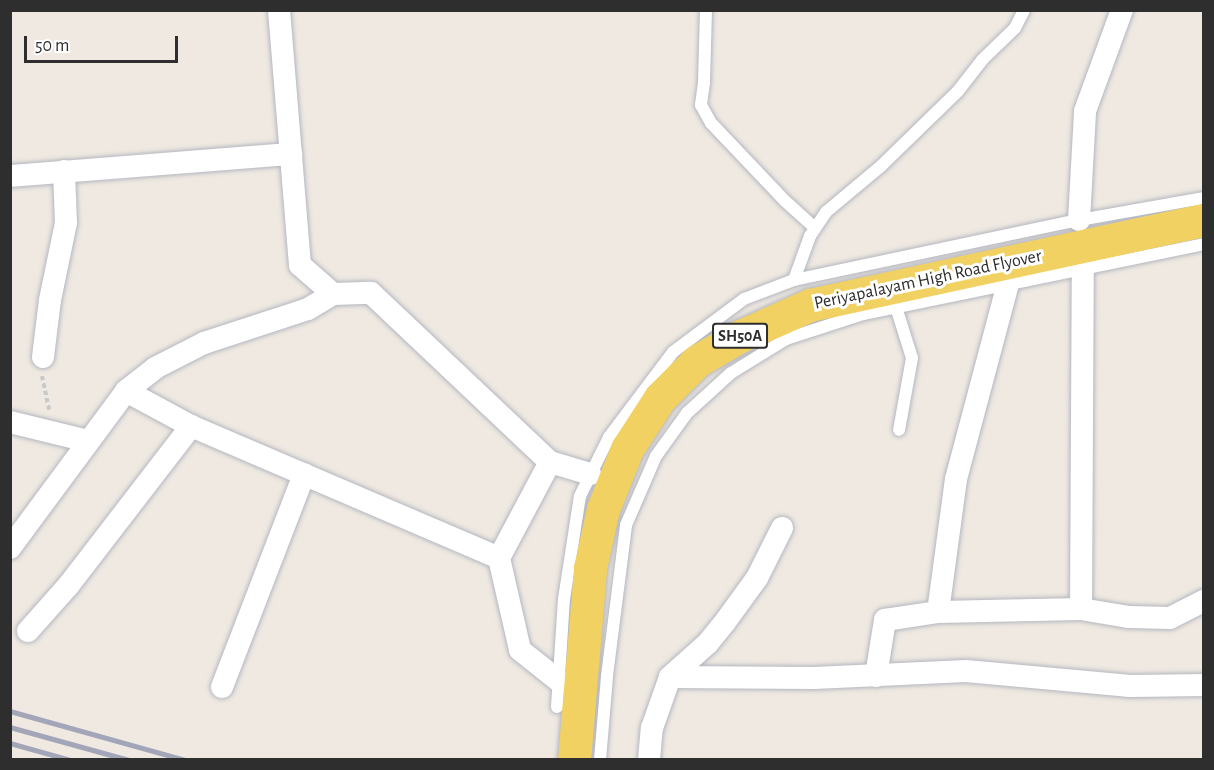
<!DOCTYPE html>
<style>
body{margin:0}
#map{position:relative;width:1214px;height:770px;overflow:hidden;background:#efe9e1;font-family:"Alegreya Sans",sans-serif}
div>[style]{position:absolute}
.path>*{height:4px;margin-top:-2px;transform-origin:0;background:repeating-linear-gradient(90deg,#c9c9c9 0 4.5px,transparent 0 7.5px)}
.roads{filter:drop-shadow(0 0 2px #b4b7c1) drop-shadow(0 0 2px #b4b7c1)}
.lane>*{height:12px;margin:-6px;padding:0 6px;transform-origin:6px;border-radius:6px;background:#fff}
.street>*{height:22px;margin:-11px;padding:0 11px;transform-origin:11px;border-radius:11px;background:#fff}
.primary>*{height:33px;margin:-16.5px;padding:0 16.5px;transform-origin:16.5px;border-radius:16.5px;background:#f2d163}
.rail>*{height:4.5px;margin:-2.25px;padding:0 2.25px;transform-origin:2.25px;border-radius:2.25px;background:#a3a6b8}
span{translate:-50% -50%;white-space:nowrap;text-align:center;line-height:1.15;-webkit-text-stroke:6px #fff;paint-order:stroke}
.shield-label span{padding:2px 4px;background:#fff;border:2px solid;border-radius:4px;-webkit-text-stroke-width:0}
.shield-label{font-size:16px;color:#2e2e2e;font-weight:700}
.street-label{font-size:18px;color:#2e2e2e}
.frame{position:absolute;inset:0;border:12px solid #2e2e2e;pointer-events:none}
.scale{position:absolute;left:24px;top:36px;width:154px;height:27px;box-sizing:border-box;border:3px solid #2e2e2e;border-top:0;padding-left:8px;font-size:18px;line-height:21px;white-space:nowrap;color:#2e2e2e;-webkit-text-stroke:4px #fff;paint-order:stroke}
</style>
<div id="map">
<div class="path">
<div style="left:42px;top:376px;width:35px;rotate:78deg"></div>
</div>
<div class="roads">
<div class="lane">
<div style="left:706px;top:10px;width:73px;rotate:91.6deg"></div>
<div style="left:704px;top:83px;width:22px;rotate:98deg"></div>
<div style="left:701px;top:105px;width:21px;rotate:61deg"></div>
<div style="left:711px;top:123px;width:106px;rotate:46.5deg"></div>
<div style="left:784px;top:200px;width:42px;rotate:42.1deg"></div>
<div style="left:794px;top:280px;width:47px;rotate:-70deg"></div>
<div style="left:810px;top:236px;width:29px;rotate:-56deg"></div>
<div style="left:826px;top:212px;width:72px;rotate:-39.9deg"></div>
<div style="left:881px;top:166px;width:107px;rotate:-44.2deg"></div>
<div style="left:958px;top:91px;width:39px;rotate:-52deg"></div>
<div style="left:982px;top:60px;width:46px;rotate:-44.1deg"></div>
<div style="left:1015px;top:28px;width:20px;rotate:-63deg"></div>
<div style="left:896px;top:307px;width:53px;rotate:72.6deg"></div>
<div style="left:912px;top:358px;width:73px;rotate:100.2deg"></div>
<div style="left:557px;top:707px;width:108px;rotate:-86.3deg"></div>
<div style="left:564px;top:599px;width:104px;rotate:-81.2deg"></div>
<div style="left:580px;top:496px;width:66px;rotate:-63.8deg"></div>
<div style="left:609px;top:437px;width:106px;rotate:-53deg"></div>
<div style="left:673px;top:352px;width:89px;rotate:-36.7deg"></div>
<div style="left:744px;top:299px;width:53px;rotate:-20.8deg"></div>
<div style="left:794px;top:280px;width:291px;rotate:-11.9deg"></div>
<div style="left:1079px;top:220px;width:127px;rotate:-10deg"></div>
<div style="left:600px;top:760px;width:84px;rotate:-85.2deg"></div>
<div style="left:607px;top:676px;width:152px;rotate:-82.8deg"></div>
<div style="left:626px;top:525px;width:75px;rotate:-66.5deg"></div>
<div style="left:656px;top:456px;width:53px;rotate:-54.2deg"></div>
<div style="left:687px;top:413px;width:59px;rotate:-42.3deg"></div>
<div style="left:731px;top:373px;width:65px;rotate:-31.7deg"></div>
<div style="left:786px;top:339px;width:81px;rotate:-18deg"></div>
<div style="left:863px;top:314px;width:348px;rotate:-11.6deg"></div>
</div>
<div class="street">
<div style="left:279px;top:10px;width:256px;rotate:85.3deg"></div>
<div style="left:300px;top:265px;width:44px;rotate:41.3deg"></div>
<div style="left:333px;top:294px;width:38px;rotate:-2deg"></div>
<div style="left:371px;top:293px;width:246px;rotate:43.4deg"></div>
<div style="left:550px;top:462px;width:42px;rotate:16.7deg"></div>
<div style="left:10px;top:176px;width:282px;rotate:-4.5deg"></div>
<div style="left:1079px;top:220px;width:109px;rotate:-86.8deg"></div>
<div style="left:1085px;top:111px;width:108px;rotate:-69.9deg"></div>
<div style="left:43px;top:357px;width:57px;rotate:-83deg"></div>
<div style="left:50px;top:300px;width:79px;rotate:-78.3deg"></div>
<div style="left:66px;top:223px;width:52px;rotate:-92.2deg"></div>
<div style="left:126px;top:391px;width:74px;rotate:28.3deg"></div>
<div style="left:191px;top:426px;width:335px;rotate:23.2deg"></div>
<div style="left:10px;top:422px;width:80px;rotate:13.7deg"></div>
<div style="left:550px;top:462px;width:109px;rotate:118deg"></div>
<div style="left:499px;top:558px;width:94px;rotate:77.1deg"></div>
<div style="left:520px;top:650px;width:50px;rotate:38.5deg"></div>
<div style="left:10px;top:548px;width:195px;rotate:-53.5deg"></div>
<div style="left:126px;top:391px;width:37px;rotate:-38deg"></div>
<div style="left:155px;top:368px;width:55px;rotate:-27deg"></div>
<div style="left:204px;top:343px;width:109px;rotate:-18.1deg"></div>
<div style="left:308px;top:309px;width:29px;rotate:-31deg"></div>
<div style="left:1081px;top:609px;width:342px;rotate:-89.7deg"></div>
<div style="left:938px;top:612px;width:134px;rotate:-82.3deg"></div>
<div style="left:956px;top:479px;width:203px;rotate:-75.1deg"></div>
<div style="left:28px;top:631px;width:60px;rotate:-48.4deg"></div>
<div style="left:68px;top:586px;width:202px;rotate:-52.4deg"></div>
<div style="left:876px;top:676px;width:57px;rotate:-80.9deg"></div>
<div style="left:885px;top:620px;width:54px;rotate:-8.6deg"></div>
<div style="left:938px;top:612px;width:143px;rotate:-1.2deg"></div>
<div style="left:1081px;top:609px;width:49px;rotate:9.5deg"></div>
<div style="left:1129px;top:617px;width:41px;rotate:1.4deg"></div>
<div style="left:1170px;top:618px;width:38px;rotate:-27deg"></div>
<div style="left:670px;top:677px;width:144px;rotate:0.4deg"></div>
<div style="left:814px;top:678px;width:152px;rotate:-2.6deg"></div>
<div style="left:966px;top:671px;width:165px;rotate:5.2deg"></div>
<div style="left:1130px;top:686px;width:74px;rotate:-0.8deg"></div>
<div style="left:222px;top:687px;width:228px;rotate:-68.9deg"></div>
<div style="left:649px;top:760px;width:32px;rotate:-85deg"></div>
<div style="left:652px;top:728px;width:54px;rotate:-70.6deg"></div>
<div style="left:670px;top:677px;width:51px;rotate:-41.8deg"></div>
<div style="left:708px;top:643px;width:27px;rotate:-51deg"></div>
<div style="left:725px;top:622px;width:54px;rotate:-54deg"></div>
<div style="left:757px;top:578px;width:56px;rotate:-63.4deg"></div>
</div>
<div class="primary">
<div style="left:574px;top:760px;width:193px;rotate:-85.2deg"></div>
<div style="left:590px;top:568px;width:60px;rotate:-77.6deg"></div>
<div style="left:603px;top:509px;width:65px;rotate:-68.2deg"></div>
<div style="left:627px;top:449px;width:61px;rotate:-57.1deg"></div>
<div style="left:660px;top:398px;width:52px;rotate:-45deg"></div>
<div style="left:697px;top:361px;width:48px;rotate:-30.3deg"></div>
<div style="left:738px;top:337px;width:79px;rotate:-24deg"></div>
<div style="left:810px;top:305px;width:403px;rotate:-12.2deg"></div>
</div>
</div>
<div class="rail">
<div style="left:10px;top:711px;width:183px;rotate:15.6deg"></div>
<div style="left:10px;top:727px;width:123px;rotate:15.5deg"></div>
<div style="left:10px;top:743px;width:63px;rotate:15.6deg"></div>
</div>
<div class="shield-label">
<span style="left:740px;top:336px">SH50A</span>
</div>
<div class="street-label">
<span style="left:928px;top:280px;rotate:-12deg">Periyapalayam High Road Flyover</span>
</div>
<div class="frame"></div>
<div class="scale">50 m</div>
</div>
